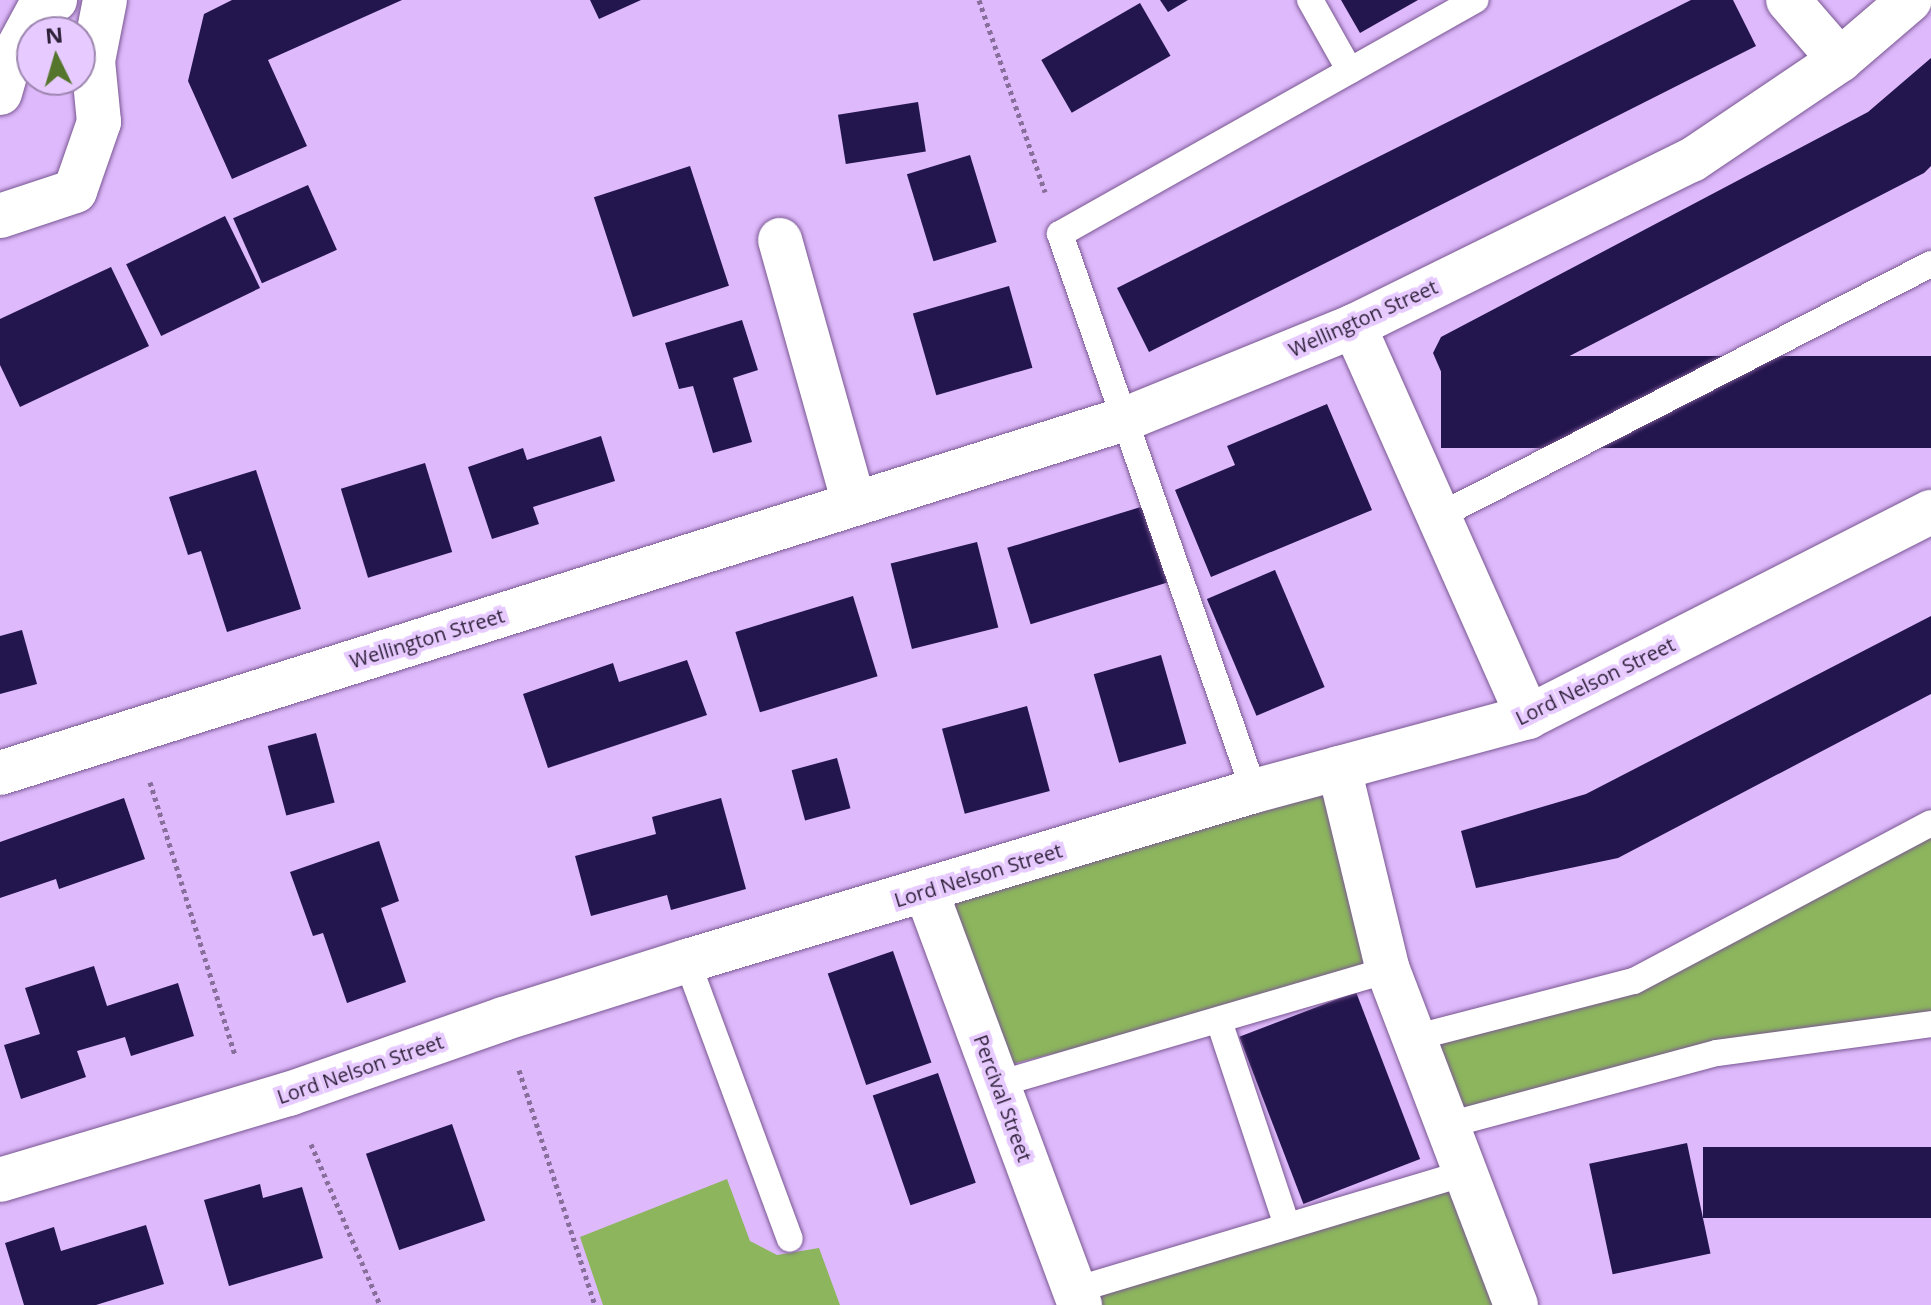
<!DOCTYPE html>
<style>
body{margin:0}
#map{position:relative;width:1931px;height:1305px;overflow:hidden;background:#deb9fb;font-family:"Open Sans",sans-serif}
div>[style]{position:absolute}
.green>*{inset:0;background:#8cb55d;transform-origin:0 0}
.building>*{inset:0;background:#23154d;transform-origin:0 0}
.path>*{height:5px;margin-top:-2.5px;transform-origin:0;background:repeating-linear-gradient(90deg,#876e9b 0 4px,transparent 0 8px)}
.roads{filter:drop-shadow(0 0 2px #795792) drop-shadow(0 0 2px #795792)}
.lane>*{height:26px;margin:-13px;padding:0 13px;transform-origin:13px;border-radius:13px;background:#fff}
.street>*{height:44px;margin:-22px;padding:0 22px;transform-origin:22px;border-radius:22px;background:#fff}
span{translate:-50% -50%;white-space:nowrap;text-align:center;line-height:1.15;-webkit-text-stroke:8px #e7caff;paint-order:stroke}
.street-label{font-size:20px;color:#2f213a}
.north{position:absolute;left:16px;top:16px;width:80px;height:80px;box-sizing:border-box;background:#e7caff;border:2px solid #9d86b0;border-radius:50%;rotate:355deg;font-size:22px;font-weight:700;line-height:32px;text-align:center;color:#2f213a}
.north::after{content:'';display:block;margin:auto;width:28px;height:36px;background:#55752c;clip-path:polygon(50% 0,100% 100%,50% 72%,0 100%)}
</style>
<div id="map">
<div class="green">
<div style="left:1339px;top:768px;width:208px;height:431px;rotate:76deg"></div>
<div style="clip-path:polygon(1931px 823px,1931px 1024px,1717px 1053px,1448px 1125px,1413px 1038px,1634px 981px)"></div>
<div style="clip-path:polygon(1468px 1172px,1516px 1305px,1080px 1305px,1075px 1290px)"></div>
<div style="clip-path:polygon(727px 1179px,750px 1241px,777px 1255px,819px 1248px,840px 1305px,603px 1305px,580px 1237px)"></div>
</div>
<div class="building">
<div style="clip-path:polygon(232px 0,402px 0,268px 60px,307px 146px,232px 179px,188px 81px,204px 14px)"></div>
<div style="clip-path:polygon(590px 0,641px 0,599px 19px)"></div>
<div style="clip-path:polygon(1160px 0,1188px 0,1168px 12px)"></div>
<div style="clip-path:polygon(1341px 0,1418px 0,1360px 33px)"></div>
<div style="clip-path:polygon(1691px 0,1733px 0,1756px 46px,1149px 352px,1117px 288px)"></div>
<div style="left:1140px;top:3px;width:61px;height:114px;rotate:60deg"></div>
<div style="clip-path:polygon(1931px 58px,1931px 166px,1924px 173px,1459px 413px,1433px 353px,1441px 337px,1868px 112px)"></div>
<div style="left:918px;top:102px;width:50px;height:81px;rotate:81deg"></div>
<div style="left:970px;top:155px;width:91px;height:66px;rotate:73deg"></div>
<div style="left:690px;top:166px;width:126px;height:101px;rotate:72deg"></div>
<div style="left:308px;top:185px;width:71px;height:82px;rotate:66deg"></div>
<div style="left:225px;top:216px;width:80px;height:110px;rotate:64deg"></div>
<div style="clip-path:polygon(111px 267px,149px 346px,20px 407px,0 365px,0 319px)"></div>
<div style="left:1009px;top:286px;width:85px;height:100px;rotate:74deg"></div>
<div style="clip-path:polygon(742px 320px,758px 370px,733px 378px,752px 442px,713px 453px,693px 386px,679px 389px,665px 343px)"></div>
<div style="left:1931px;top:356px;width:92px;height:490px;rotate:90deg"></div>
<div style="clip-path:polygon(1327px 404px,1372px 510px,1211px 577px,1175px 490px,1235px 465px,1227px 446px)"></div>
<div style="clip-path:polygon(601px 436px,615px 481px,533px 507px,539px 524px,492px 539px,468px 467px,523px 448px,527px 460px)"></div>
<div style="left:425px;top:463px;width:93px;height:88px;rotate:73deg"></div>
<div style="clip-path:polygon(256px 470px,301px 609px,227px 632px,201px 551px,188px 555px,169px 497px)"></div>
<div style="left:1144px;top:506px;width:80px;height:143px;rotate:73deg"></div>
<div style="left:977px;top:542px;width:88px;height:89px;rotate:76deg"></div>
<div style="left:1275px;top:570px;width:127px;height:74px;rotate:67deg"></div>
<div style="left:853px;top:596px;width:84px;height:123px;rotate:73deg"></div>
<div style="clip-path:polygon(1931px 616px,1931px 694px,1618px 858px,1476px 888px,1461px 831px,1586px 794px)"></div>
<div style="clip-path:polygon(22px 630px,37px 684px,0 694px,0 636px)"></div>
<div style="left:1161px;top:655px;width:92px;height:70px;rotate:74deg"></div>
<div style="clip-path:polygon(687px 660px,707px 715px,548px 768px,523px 694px,613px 663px,619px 682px)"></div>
<div style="left:1027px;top:706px;width:88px;height:88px;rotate:75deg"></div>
<div style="left:316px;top:733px;width:72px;height:50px;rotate:75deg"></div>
<div style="left:837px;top:758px;width:52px;height:47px;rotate:75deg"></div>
<div style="clip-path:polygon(124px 798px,145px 859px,59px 889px,56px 879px,0 898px,0 842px)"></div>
<div style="clip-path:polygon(721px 798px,746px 889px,671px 910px,667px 895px,591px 916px,575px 856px,656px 834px,652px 817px)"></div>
<div style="clip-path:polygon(379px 841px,399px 901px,381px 908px,406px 982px,347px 1003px,323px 933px,313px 936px,290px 872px)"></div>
<div style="left:893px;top:951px;width:118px;height:69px;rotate:71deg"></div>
<div style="clip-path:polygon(94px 966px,107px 1006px,178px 983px,194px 1036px,131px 1056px,125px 1037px,77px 1051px,86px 1077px,21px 1099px,4px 1045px,40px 1034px,25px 988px)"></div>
<div style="left:1356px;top:992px;width:179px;height:125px;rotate:69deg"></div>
<div style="left:938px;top:1073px;width:116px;height:69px;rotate:71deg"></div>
<div style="left:452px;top:1124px;width:102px;height:91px;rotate:71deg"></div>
<div style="left:1687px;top:1143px;width:113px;height:100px;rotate:78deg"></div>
<div style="left:1931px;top:1147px;width:71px;height:228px;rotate:90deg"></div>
<div style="clip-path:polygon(260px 1184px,263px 1198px,302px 1187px,323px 1258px,229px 1286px,204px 1200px)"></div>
<div style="clip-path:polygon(146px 1225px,164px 1284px,96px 1305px,24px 1305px,5px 1243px,54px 1227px,61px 1251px)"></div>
</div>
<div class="path">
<div style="left:979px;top:0;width:203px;rotate:71deg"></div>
<div style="left:150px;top:782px;width:286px;rotate:72.7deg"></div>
<div style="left:519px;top:1070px;width:247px;rotate:72.1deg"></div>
<div style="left:311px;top:1144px;width:175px;rotate:66.8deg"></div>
</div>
<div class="roads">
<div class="lane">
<div style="left:1310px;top:0;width:81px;rotate:60.6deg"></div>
<div style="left:1439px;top:516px;width:553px;rotate:-27.12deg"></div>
<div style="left:1254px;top:791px;width:590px;rotate:-109.2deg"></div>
<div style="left:1060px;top:234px;width:477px;rotate:-29.4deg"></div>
<div style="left:687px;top:961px;width:296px;rotate:69.7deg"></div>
<div style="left:1219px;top:1021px;width:216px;rotate:71.6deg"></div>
<div style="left:1413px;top:1038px;width:228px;rotate:-14.5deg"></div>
<div style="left:1634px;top:981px;width:336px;rotate:-28deg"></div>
<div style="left:998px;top:1084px;width:406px;rotate:-16.3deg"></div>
<div style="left:1448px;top:1125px;width:278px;rotate:-15deg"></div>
<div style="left:1717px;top:1053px;width:216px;rotate:-7.7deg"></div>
<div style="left:1075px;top:1290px;width:410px;rotate:-16.7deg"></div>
</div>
<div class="street">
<div style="left:1788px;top:0;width:79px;rotate:49.1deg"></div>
<div style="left:0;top:93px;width:26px;rotate:-74deg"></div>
<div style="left:7px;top:68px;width:72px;rotate:-61.6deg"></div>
<div style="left:41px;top:5px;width:15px;rotate:-20deg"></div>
<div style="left:0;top:216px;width:79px;rotate:-18.4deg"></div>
<div style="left:75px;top:191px;width:73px;rotate:-70.8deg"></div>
<div style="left:99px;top:122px;width:61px;rotate:-95.6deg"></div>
<div style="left:93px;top:61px;width:62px;rotate:-78.9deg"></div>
<div style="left:780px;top:240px;width:274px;rotate:74.3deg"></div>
<div style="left:1354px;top:326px;width:428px;rotate:66deg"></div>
<div style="left:1339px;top:768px;width:208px;rotate:76.4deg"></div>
<div style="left:1388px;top:970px;width:359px;rotate:69.1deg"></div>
<div style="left:0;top:773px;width:1179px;rotate:-17.47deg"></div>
<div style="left:1125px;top:419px;width:247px;rotate:-22.1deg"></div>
<div style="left:1354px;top:326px;width:377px;rotate:-26.2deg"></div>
<div style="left:1692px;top:160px;width:179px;rotate:-34deg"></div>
<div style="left:1840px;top:60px;width:92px;rotate:-40.6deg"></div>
<div style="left:926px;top:891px;width:442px;rotate:69.6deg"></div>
<div style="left:0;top:1180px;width:302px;rotate:-16.6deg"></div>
<div style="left:289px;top:1094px;width:227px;rotate:-19.3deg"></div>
<div style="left:503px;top:1019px;width:193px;rotate:-17.5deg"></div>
<div style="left:687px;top:961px;width:592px;rotate:-16.69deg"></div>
<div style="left:1254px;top:791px;width:284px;rotate:-15.1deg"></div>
<div style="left:1528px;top:717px;width:452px;rotate:-27deg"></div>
</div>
</div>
<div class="street-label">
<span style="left:1363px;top:318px;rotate:-24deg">Wellington Street</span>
<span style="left:427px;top:638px;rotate:-17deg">Wellington Street</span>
<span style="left:1595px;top:681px;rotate:-26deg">Lord Nelson Street</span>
<span style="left:978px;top:875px;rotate:-17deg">Lord Nelson Street</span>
<span style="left:360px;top:1069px;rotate:-19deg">Lord Nelson Street</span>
<span style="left:1003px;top:1098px;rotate:70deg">Percival Street</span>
</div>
<div class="north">N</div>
</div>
